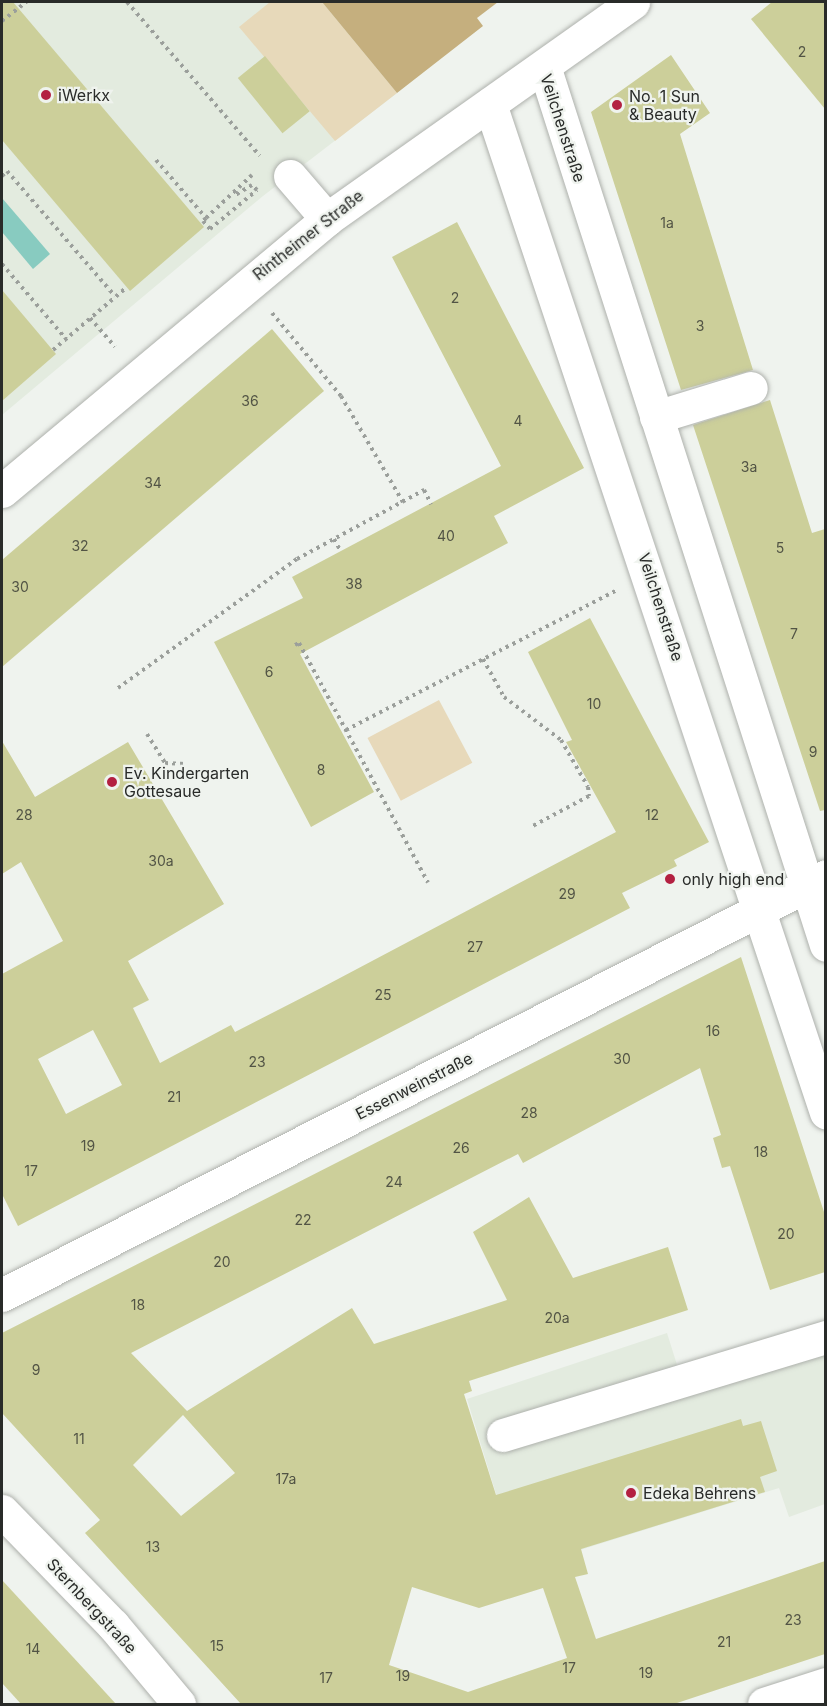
<!DOCTYPE html>
<meta charset="utf-8">
<style>
body{margin:0}
#map{position:relative;width:827px;height:1706px;overflow:hidden;background:#eff3ee;font-family:Inter,sans-serif}
div>[style]{position:absolute}
.built>*{inset:0;background:#e3ebdf}
.green>*{inset:0;background:#e7d9ba;transform-origin:0 0}
.forest>*{inset:0;background:#c5af7e}
.water>*{inset:0;background:#88cbc0}
.building>*{inset:0;background:#cccf9a;transform-origin:0 0}
.path>*{height:4px;margin-top:-2px;transform-origin:0;background:repeating-linear-gradient(90deg,#9b9f9b 0 3px,transparent 0 7.5px)}
.roads{filter:drop-shadow(0 0 2px #aeb1ac) drop-shadow(0 0 2px #aeb1ac)}
.minor>*{height:33px;margin:-16.5px;padding:0 16.5px;transform-origin:16.5px;border-radius:16.5px;background:#fff}
.dots>*{width:16px;height:16px;translate:-50% -50%;box-sizing:border-box;border:3px solid #eff3ee;border-radius:50%}
span{translate:-50% -50%;white-space:nowrap;text-align:center;line-height:1.15;-webkit-text-stroke:4.5px #eff3ee;paint-order:stroke}
.number-label{font-size:14px;color:#525445}
.number-label span{-webkit-text-stroke-width:0}
.poi-label{font-size:16px;color:#292b29}
.left{translate:0 -50%;text-align:left}
.street-label{font-size:16px;color:#292b29}
.frame{position:absolute;inset:0;border:3px solid #292b29;pointer-events:none}
</style>
<div id="map">
<div class="built">
<div style="clip-path:polygon(2px 2px,322px 2px,397px 93px,263px 196px,2px 415px)"></div>
<div style="clip-path:polygon(825px 1320px,825px 1504px,789px 1517px,779px 1488px,519px 1569px,467px 1399px,667px 1333px,678px 1368px)"></div>
</div>
<div class="green">
<div style="clip-path:polygon(270px 2px,322px 2px,397px 93px,335px 141px,239px 27px)"></div>
<div style="left:439px;top:700px;width:71px;height:81px;rotate:62deg"></div>
</div>
<div class="forest">
<div style="clip-path:polygon(322px 2px,498px 2px,477px 18px,483px 26px,397px 93px)"></div>
</div>
<div class="water">
<div style="clip-path:polygon(2px 198px,50px 254px,33px 269px,2px 232px)"></div>
</div>
<div class="building">
<div style="clip-path:polygon(2px 2px,13px 2px,204px 227px,130px 291px,2px 140px)"></div>
<div style="clip-path:polygon(772px 2px,825px 2px,825px 109px,751px 19px)"></div>
<div style="clip-path:polygon(671px 55px,710px 113px,680px 134px,753px 370px,681px 390px,591px 112px)"></div>
<div style="left:265px;top:56px;width:71px;height:35px;rotate:51deg"></div>
<div style="clip-path:polygon(457px 222px,584px 468px,494px 516px,508px 543px,300px 654px,374px 792px,311px 827px,214px 642px,303px 598px,292px 577px,501px 466px,392px 257px)"></div>
<div style="clip-path:polygon(2px 290px,56px 354px,2px 401px)"></div>
<div style="clip-path:polygon(272px 329px,324px 391px,2px 667px,2px 560px)"></div>
<div style="clip-path:polygon(770px 400px,812px 533px,825px 529px,825px 810px,820px 811px,693px 425px)"></div>
<div style="clip-path:polygon(evenodd,590px 618px,709px 842px,674px 860px,677px 866px,622px 893px,630px 908px,18px 1226px,2px 1194px,2px 974px,63px 941px,21px 862px,2px 874px,2px 741px,35px 797px,128px 742px,224px 904px,128px 961px,149px 1000px,133px 1008px,160px 1063px,231px 1025px,235px 1032px,321px 988px,616px 832px,566px 742px,572px 740px,528px 652px,590px 618px,93px 1030px,122px 1085px,66px 1114px,38px 1059px,93px 1030px)"></div>
<div style="clip-path:polygon(evenodd,741px 957px,825px 1215px,825px 1272px,770px 1290px,730px 1166px,722px 1168px,713px 1138px,721px 1135px,700px 1068px,523px 1163px,518px 1154px,131px 1353px,187px 1411px,352px 1308px,374px 1344px,507px 1300px,473px 1232px,529px 1197px,573px 1278px,668px 1247px,688px 1310px,469px 1381px,472px 1391px,464px 1394px,496px 1495px,741px 1419px,743px 1426px,761px 1421px,777px 1471px,760px 1477px,765px 1492px,581px 1549px,588px 1574px,575px 1577px,596px 1639px,825px 1561px,825px 1654px,674px 1704px,241px 1704px,85px 1533px,100px 1520px,2px 1413px,2px 1333px,741px 957px,183px 1415px,235px 1473px,181px 1516px,133px 1465px,183px 1415px,741px 957px,412px 1587px,479px 1608px,543px 1588px,567px 1658px,468px 1692px,389px 1665px,412px 1587px)"></div>
<div style="clip-path:polygon(2px 1580px,84px 1669px,116px 1704px,21px 1704px,2px 1683px)"></div>
</div>
<div class="path">
<div style="left:127px;top:2px;width:203px;rotate:49.2deg"></div>
<div style="left:2px;top:21px;width:31px;rotate:-38deg"></div>
<div style="left:156px;top:160px;width:77px;rotate:49.2deg"></div>
<div style="left:206px;top:218px;width:7px;rotate:135deg"></div>
<div style="left:2px;top:176px;width:7px;rotate:-45deg"></div>
<div style="left:7px;top:171px;width:165px;rotate:49.2deg"></div>
<div style="left:206px;top:218px;width:63px;rotate:-43.1deg"></div>
<div style="left:203px;top:221px;width:11px;rotate:49deg"></div>
<div style="left:210px;top:229px;width:61px;rotate:-39.7deg"></div>
<div style="left:257px;top:190px;width:7px;rotate:-135deg"></div>
<div style="left:252px;top:185px;width:21px;rotate:149deg"></div>
<div style="left:2px;top:264px;width:99px;rotate:49.5deg"></div>
<div style="left:272px;top:313px;width:108px;rotate:50.3deg"></div>
<div style="left:341px;top:396px;width:123px;rotate:59.7deg"></div>
<div style="left:90px;top:318px;width:38px;rotate:49deg"></div>
<div style="left:53px;top:350px;width:97px;rotate:-40.4deg"></div>
<div style="left:334px;top:539px;width:13px;rotate:61deg"></div>
<div style="left:295px;top:645px;width:4px;rotate:-27deg"></div>
<div style="left:299px;top:643px;width:272px;rotate:61.7deg"></div>
<div style="left:483px;top:659px;width:43px;rotate:61.1deg"></div>
<div style="left:504px;top:697px;width:71px;rotate:37deg"></div>
<div style="left:561px;top:740px;width:54px;rotate:60.1deg"></div>
<div style="left:588px;top:787px;width:9px;rotate:84deg"></div>
<div style="left:589px;top:796px;width:66px;rotate:151.9deg"></div>
<div style="left:118px;top:688px;width:221px;rotate:-35.8deg"></div>
<div style="left:297px;top:559px;width:145px;rotate:-28.5deg"></div>
<div style="left:424px;top:490px;width:16px;rotate:63deg"></div>
<div style="left:346px;top:730px;width:303px;rotate:-27.3deg"></div>
<div style="left:147px;top:734px;width:34px;rotate:58deg"></div>
<div style="left:165px;top:763px;width:21px;rotate:3deg"></div>
</div>
<div class="roads">
<div class="minor">
<div style="left:544px;top:66px;width:923px;rotate:72.21deg"></div>
<div style="left:490px;top:104px;width:1063px;rotate:71.57deg"></div>
<div style="left:290px;top:176px;width:57px;rotate:49.3deg"></div>
<div style="left:656px;top:417px;width:99px;rotate:-17deg"></div>
<div style="left:2px;top:491px;width:424px;rotate:-39.9deg"></div>
<div style="left:327px;top:219px;width:375px;rotate:-35.3deg"></div>
<div style="left:2px;top:1295px;width:924px;rotate:-26.95deg"></div>
<div style="left:503px;top:1435px;width:338px;rotate:-16.9deg"></div>
<div style="left:2px;top:1511px;width:159px;rotate:45.8deg"></div>
<div style="left:113px;top:1625px;width:103px;rotate:50.1deg"></div>
<div style="left:764px;top:1704px;width:65px;rotate:-17.9deg"></div>
</div>
</div>
<div class="dots">
<div style="left:46px;top:95px;background:#b32041"></div>
<div style="left:617px;top:105px;background:#b32041"></div>
<div style="left:112px;top:782px;background:#b32041"></div>
<div style="left:670px;top:879px;background:#b32041"></div>
<div style="left:631px;top:1493px;background:#b32041"></div>
</div>
<div class="number-label">
<span style="left:802px;top:52px">2</span>
<span style="left:667px;top:223px">1a</span>
<span style="left:455px;top:298px">2</span>
<span style="left:700px;top:326px">3</span>
<span style="left:250px;top:401px">36</span>
<span style="left:518px;top:421px">4</span>
<span style="left:749px;top:467px">3a</span>
<span style="left:153px;top:483px">34</span>
<span style="left:446px;top:536px">40</span>
<span style="left:80px;top:546px">32</span>
<span style="left:780px;top:548px">5</span>
<span style="left:354px;top:584px">38</span>
<span style="left:20px;top:587px">30</span>
<span style="left:794px;top:634px">7</span>
<span style="left:269px;top:672px">6</span>
<span style="left:594px;top:704px">10</span>
<span style="left:813px;top:752px">9</span>
<span style="left:321px;top:770px">8</span>
<span style="left:24px;top:815px">28</span>
<span style="left:652px;top:815px">12</span>
<span style="left:161px;top:861px">30a</span>
<span style="left:567px;top:894px">29</span>
<span style="left:475px;top:947px">27</span>
<span style="left:383px;top:995px">25</span>
<span style="left:713px;top:1031px">16</span>
<span style="left:622px;top:1059px">30</span>
<span style="left:257px;top:1062px">23</span>
<span style="left:174px;top:1097px">21</span>
<span style="left:529px;top:1113px">28</span>
<span style="left:88px;top:1146px">19</span>
<span style="left:461px;top:1148px">26</span>
<span style="left:761px;top:1152px">18</span>
<span style="left:31px;top:1171px">17</span>
<span style="left:394px;top:1182px">24</span>
<span style="left:303px;top:1220px">22</span>
<span style="left:786px;top:1234px">20</span>
<span style="left:222px;top:1262px">20</span>
<span style="left:138px;top:1305px">18</span>
<span style="left:557px;top:1318px">20a</span>
<span style="left:36px;top:1370px">9</span>
<span style="left:79px;top:1439px">11</span>
<span style="left:286px;top:1479px">17a</span>
<span style="left:153px;top:1547px">13</span>
<span style="left:793px;top:1620px">23</span>
<span style="left:724px;top:1642px">21</span>
<span style="left:217px;top:1646px">15</span>
<span style="left:33px;top:1649px">14</span>
<span style="left:569px;top:1668px">17</span>
<span style="left:646px;top:1673px">19</span>
<span style="left:403px;top:1676px">19</span>
<span style="left:326px;top:1678px">17</span>
</div>
<div class="poi-label">
<span class="left" style="left:58px;top:95px">iWerkx</span>
<span class="left" style="left:629px;top:105px">No. 1 Sun<br>&amp; Beauty</span>
<span class="left" style="left:124px;top:782px">Ev. Kindergarten<br>Gottesaue</span>
<span class="left" style="left:682px;top:879px">only high end</span>
<span class="left" style="left:643px;top:1493px">Edeka Behrens</span>
</div>
<div class="street-label">
<span style="left:563px;top:128px;rotate:72deg">Veilchenstraße</span>
<span style="left:308px;top:235px;rotate:-38deg">Rintheimer Straße</span>
<span style="left:661px;top:607px;rotate:72deg">Veilchenstraße</span>
<span style="left:414px;top:1086px;rotate:-27deg">Essenweinstraße</span>
<span style="left:92px;top:1606px;rotate:47deg">Sternbergstraße</span>
</div>
<div class="frame"></div>
</div>
